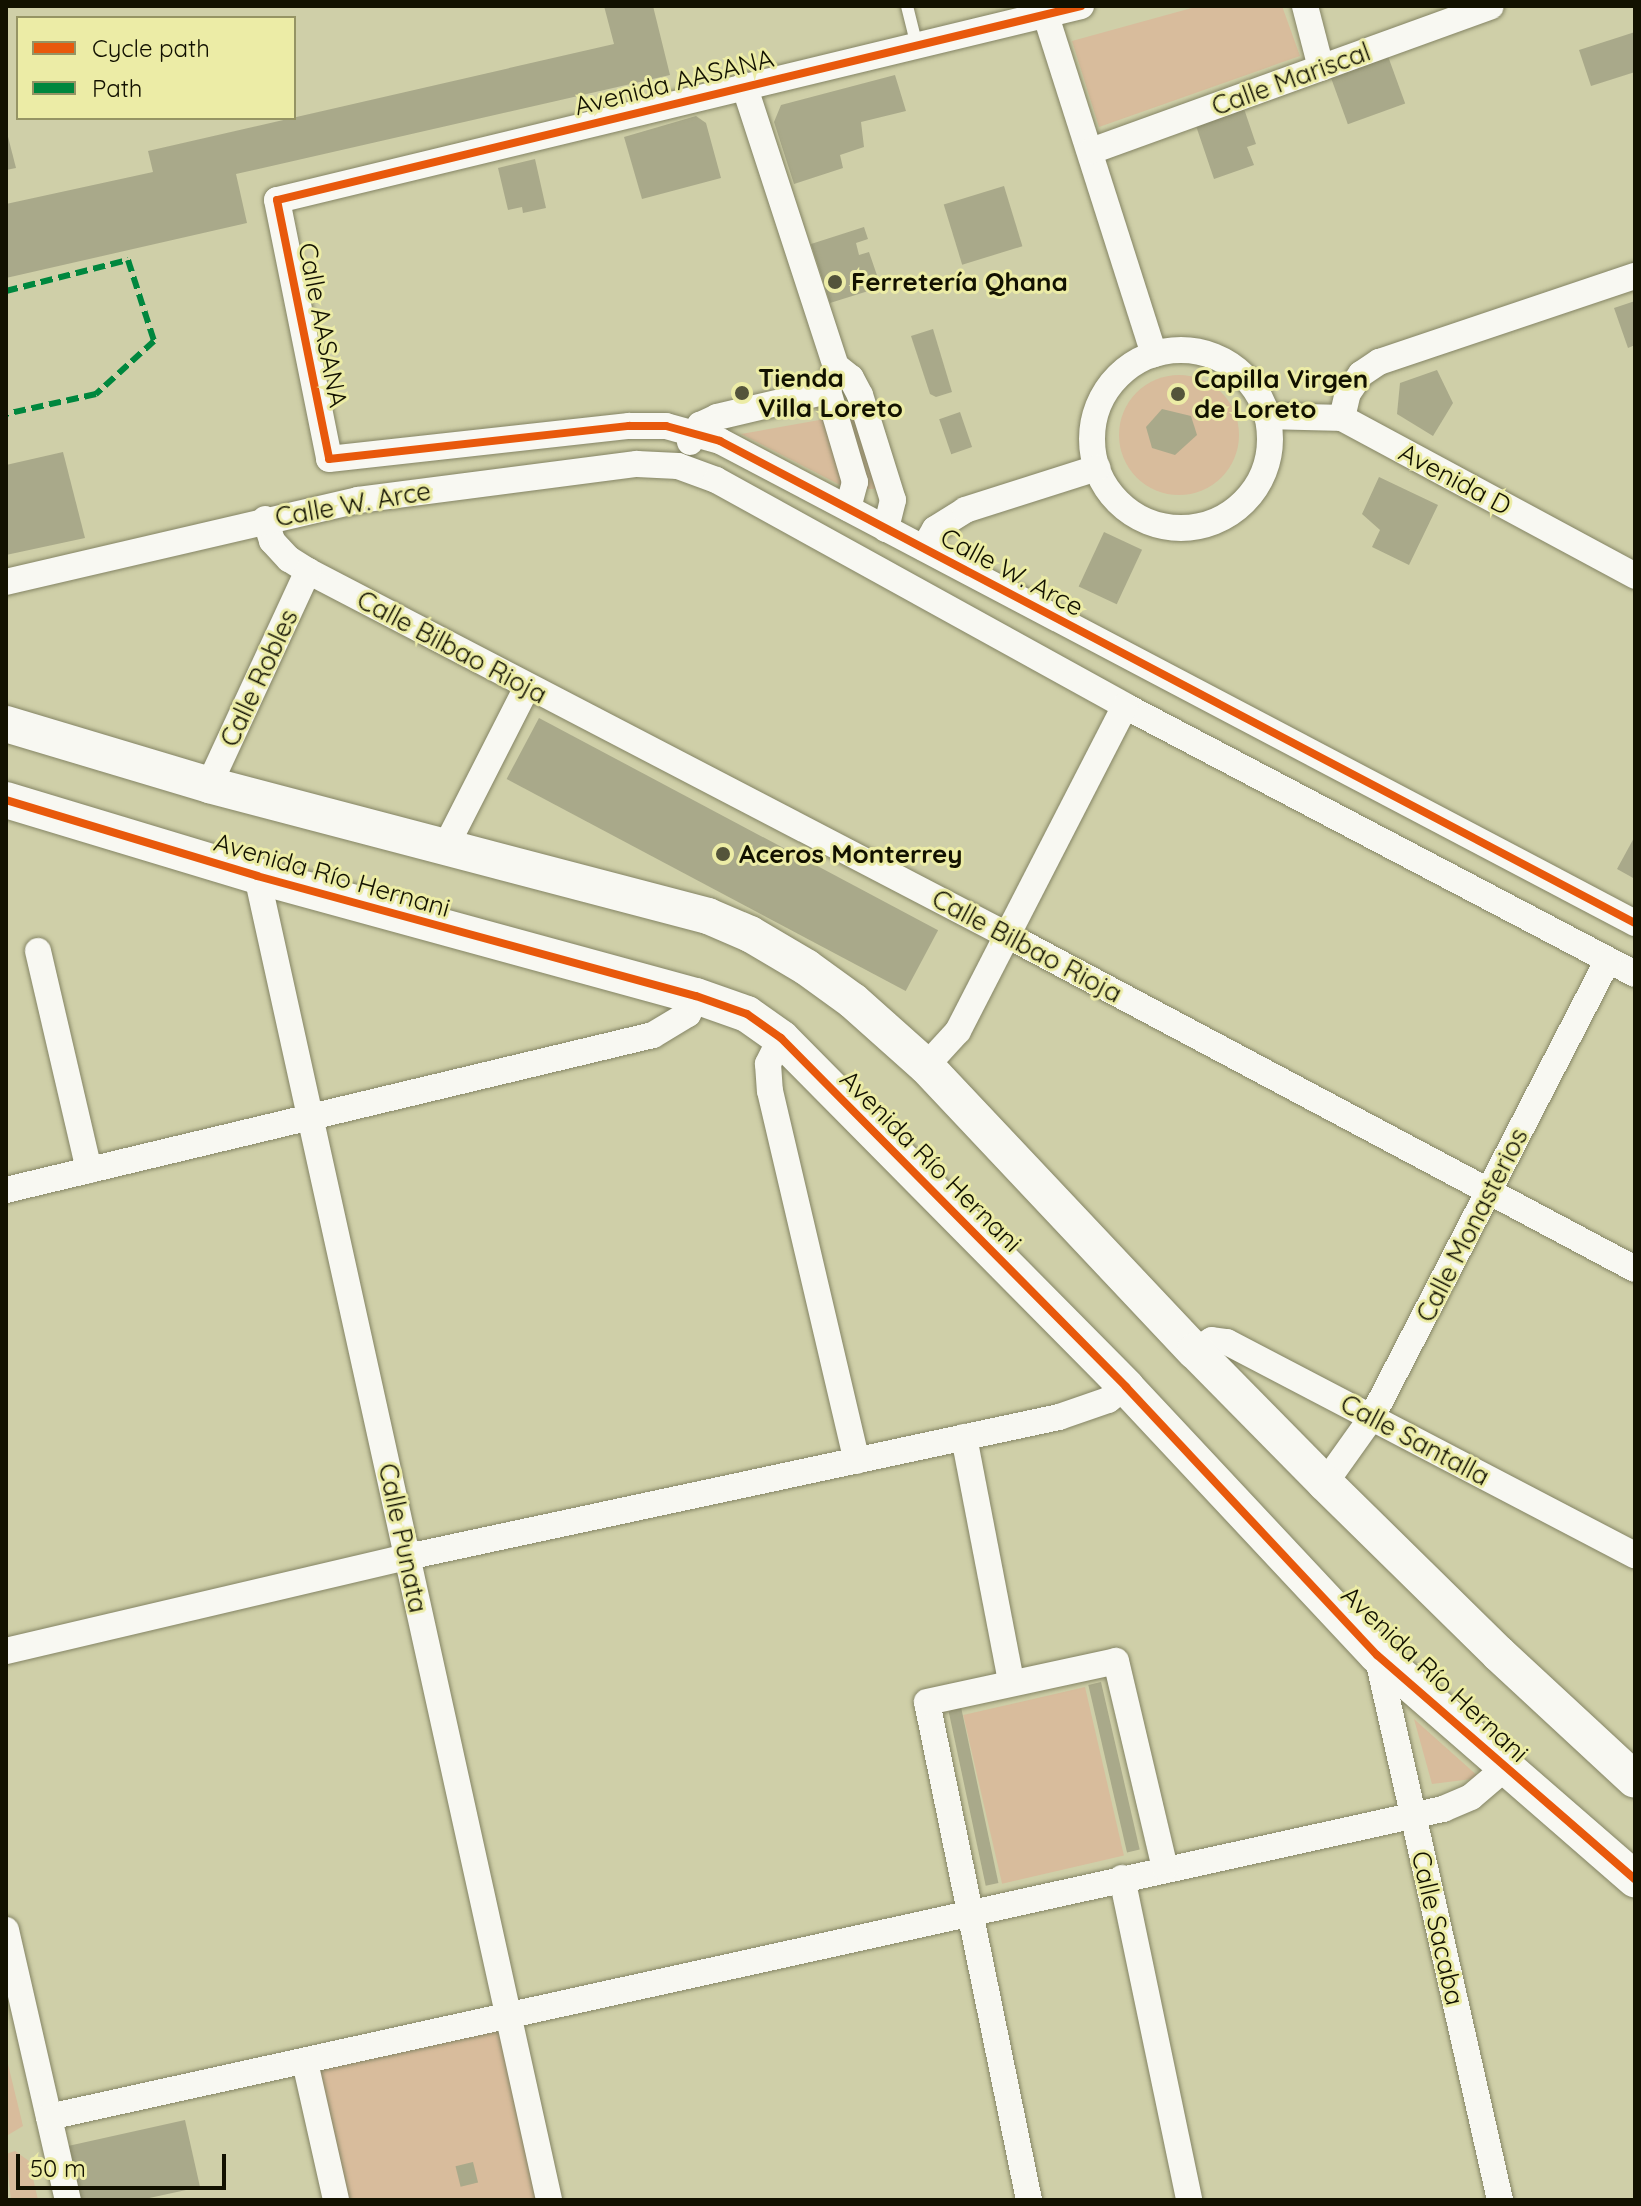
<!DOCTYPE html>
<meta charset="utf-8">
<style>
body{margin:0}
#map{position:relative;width:1641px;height:2206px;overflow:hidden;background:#cfcfa8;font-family:Quicksand,sans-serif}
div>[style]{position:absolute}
.green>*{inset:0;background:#d8bc9c;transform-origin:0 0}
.round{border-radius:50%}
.building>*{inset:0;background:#a9a98a;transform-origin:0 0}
.roads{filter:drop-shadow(0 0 2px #848464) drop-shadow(0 0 2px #848464)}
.lane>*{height:12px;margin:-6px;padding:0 6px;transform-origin:6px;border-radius:6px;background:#f8f8f2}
.street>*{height:26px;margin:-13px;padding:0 13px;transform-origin:13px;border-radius:13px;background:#f8f8f2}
.street>.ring{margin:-13px;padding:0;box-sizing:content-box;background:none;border:26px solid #f8f8f2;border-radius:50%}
.secondary>*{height:36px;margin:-18px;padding:0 18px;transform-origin:18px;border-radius:18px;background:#f8f8f2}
.quiet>*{height:6px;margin-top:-3px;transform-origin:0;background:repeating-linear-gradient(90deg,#00873e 0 12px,transparent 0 18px)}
.cycleway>*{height:8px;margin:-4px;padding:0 4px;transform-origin:4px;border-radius:4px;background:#e8590c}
.dots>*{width:22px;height:22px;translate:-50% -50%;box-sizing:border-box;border:4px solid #ececa6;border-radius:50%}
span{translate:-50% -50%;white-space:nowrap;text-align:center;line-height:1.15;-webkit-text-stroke:6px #ececa6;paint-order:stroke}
.street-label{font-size:26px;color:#121100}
.poi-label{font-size:26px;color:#121100;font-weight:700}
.left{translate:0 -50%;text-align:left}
.frame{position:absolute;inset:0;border:8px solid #121100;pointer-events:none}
.legend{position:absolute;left:16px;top:16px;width:280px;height:104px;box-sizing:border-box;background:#ececa6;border:2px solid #959464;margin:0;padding:10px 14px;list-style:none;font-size:24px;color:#121100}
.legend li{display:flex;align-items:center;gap:16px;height:40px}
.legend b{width:40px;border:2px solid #959464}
.scale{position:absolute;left:16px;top:2154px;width:210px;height:36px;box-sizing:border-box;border:4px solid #121100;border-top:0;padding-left:10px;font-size:24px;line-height:28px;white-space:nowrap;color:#121100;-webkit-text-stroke:6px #ececa6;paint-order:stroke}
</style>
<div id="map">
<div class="green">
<div style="clip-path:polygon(1199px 6px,1282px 6px,1300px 56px,1099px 127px,1072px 41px)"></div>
<div class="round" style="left:1119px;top:375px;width:120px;height:120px"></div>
<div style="clip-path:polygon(844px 402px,853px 402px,879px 485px,874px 489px,866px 489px)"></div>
<div style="clip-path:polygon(825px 419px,846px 488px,741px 434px)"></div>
<div style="left:1085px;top:1687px;width:173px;height:125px;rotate:77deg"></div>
<div style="clip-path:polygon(1414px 1719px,1480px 1778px,1432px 1784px)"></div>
<div style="clip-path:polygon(506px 2027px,546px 2200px,349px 2200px,319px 2070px)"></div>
<div style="clip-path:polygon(6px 2056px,23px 2126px,8px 2135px,6px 2135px)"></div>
<div style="clip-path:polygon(15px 2151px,29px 2161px,38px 2200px,11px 2200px,6px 2154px)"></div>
</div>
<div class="building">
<div style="clip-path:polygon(604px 6px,653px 6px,670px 75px,236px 174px,247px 223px,6px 278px,6px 204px,153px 172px,148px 151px,614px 44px)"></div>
<div style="clip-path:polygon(1635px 32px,1635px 72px,1591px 86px,1579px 50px)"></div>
<div style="left:1385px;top:48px;width:59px;height:61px;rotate:70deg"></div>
<div style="clip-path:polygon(895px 75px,906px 111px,861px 122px,864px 147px,840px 155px,843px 168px,794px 184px,774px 122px,781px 105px)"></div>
<div style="clip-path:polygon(1241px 100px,1256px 144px,1247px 147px,1254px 165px,1214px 179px,1193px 117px)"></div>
<div style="clip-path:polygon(696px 116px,706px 123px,721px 178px,642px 199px,624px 137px)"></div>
<div style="clip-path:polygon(6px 129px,16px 168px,6px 170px)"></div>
<div style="clip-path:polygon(535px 159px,546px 208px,523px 213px,522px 207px,508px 210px,498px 168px)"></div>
<div style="left:1004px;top:186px;width:63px;height:63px;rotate:73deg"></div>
<div style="clip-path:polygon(864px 227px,868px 239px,856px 243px,859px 255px,869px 252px,881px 287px,830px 303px,811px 244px)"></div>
<div style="clip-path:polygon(1635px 301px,1635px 345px,1628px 348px,1614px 308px)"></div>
<div style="clip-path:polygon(933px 329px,952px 392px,936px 397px,930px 394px,911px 336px)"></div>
<div style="clip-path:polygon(1437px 370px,1453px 403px,1433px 436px,1397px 414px,1400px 383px)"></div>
<div style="clip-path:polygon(1162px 409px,1191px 416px,1197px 435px,1175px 455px,1152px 448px,1146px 427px)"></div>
<div style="left:960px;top:412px;width:37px;height:22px;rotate:71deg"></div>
<div style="clip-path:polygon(63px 452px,85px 538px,6px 555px,6px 465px)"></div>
<div style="clip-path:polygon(1379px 477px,1438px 505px,1409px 565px,1372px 547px,1380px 530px,1362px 514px)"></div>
<div style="left:1104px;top:532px;width:42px;height:60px;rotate:25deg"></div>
<div style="left:539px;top:718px;width:452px;height:69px;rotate:28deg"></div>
<div style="clip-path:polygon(1635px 836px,1635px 879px,1617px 869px)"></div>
<div style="left:1101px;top:1682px;width:172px;height:13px;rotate:77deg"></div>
<div style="left:961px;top:1707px;width:180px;height:13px;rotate:78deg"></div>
<div style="clip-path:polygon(185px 2120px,200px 2187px,140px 2200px,80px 2200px,68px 2146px)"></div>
<div style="left:473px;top:2162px;width:21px;height:18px;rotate:76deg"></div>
</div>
<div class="roads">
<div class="lane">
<div style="left:907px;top:6px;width:41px;rotate:76deg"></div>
</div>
<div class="street">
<div style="left:1081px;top:6px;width:827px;rotate:166.43deg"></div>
<div style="left:277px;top:200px;width:264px;rotate:78.6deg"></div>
<div style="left:329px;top:459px;width:302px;rotate:-6.3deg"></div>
<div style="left:629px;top:426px;width:37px"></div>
<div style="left:666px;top:426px;width:56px;rotate:15.5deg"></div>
<div style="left:720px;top:441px;width:1034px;rotate:27.78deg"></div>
<div style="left:1305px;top:6px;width:64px;rotate:75.5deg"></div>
<div style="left:1046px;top:16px;width:355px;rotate:72.3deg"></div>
<div style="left:744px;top:85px;width:296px;rotate:71.9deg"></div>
<div style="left:836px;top:366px;width:19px;rotate:39deg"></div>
<div style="left:851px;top:378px;width:19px;rotate:62deg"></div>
<div style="left:860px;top:395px;width:110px;rotate:72.6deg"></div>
<div style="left:893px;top:500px;width:30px;rotate:104deg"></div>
<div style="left:1091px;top:151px;width:425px;rotate:-19.9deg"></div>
<div class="ring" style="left:1092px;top:350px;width:152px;height:152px"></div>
<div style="left:832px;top:377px;width:15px;rotate:106deg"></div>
<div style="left:828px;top:391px;width:95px;rotate:73.5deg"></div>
<div style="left:855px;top:482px;width:27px;rotate:105deg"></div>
<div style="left:1267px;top:416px;width:75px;rotate:1.5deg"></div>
<div style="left:1342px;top:418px;width:333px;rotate:28.3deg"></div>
<div style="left:1342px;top:418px;width:26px;rotate:-77deg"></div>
<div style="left:1348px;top:393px;width:23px;rotate:-56deg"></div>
<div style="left:1361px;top:374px;width:22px;rotate:-34deg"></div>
<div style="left:1379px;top:362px;width:270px;rotate:-18.6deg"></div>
<div style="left:690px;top:442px;width:20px;rotate:-60deg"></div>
<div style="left:700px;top:425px;width:19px;rotate:-25deg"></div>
<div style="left:717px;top:417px;width:114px;rotate:-13.2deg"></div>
<div style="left:265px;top:519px;width:23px;rotate:72deg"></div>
<div style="left:272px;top:541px;width:25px;rotate:47deg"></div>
<div style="left:289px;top:559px;width:22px;rotate:32deg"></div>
<div style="left:308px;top:571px;width:788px;rotate:27.51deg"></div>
<div style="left:1007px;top:935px;width:711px;rotate:28.01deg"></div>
<div style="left:924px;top:548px;width:22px;rotate:-60deg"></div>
<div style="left:935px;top:529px;width:36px;rotate:-32deg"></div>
<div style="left:965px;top:510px;width:139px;rotate:-17.7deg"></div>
<div style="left:6px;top:582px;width:361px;rotate:-13.1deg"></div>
<div style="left:358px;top:500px;width:281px;rotate:-7.4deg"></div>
<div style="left:637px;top:464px;width:41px;rotate:2.8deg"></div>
<div style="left:678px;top:466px;width:40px;rotate:20.2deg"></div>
<div style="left:716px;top:480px;width:467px;rotate:28.9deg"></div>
<div style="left:1125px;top:706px;width:576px;rotate:27.72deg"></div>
<div style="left:209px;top:785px;width:236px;rotate:-65.2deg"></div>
<div style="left:446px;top:846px;width:178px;rotate:-63deg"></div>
<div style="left:257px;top:876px;width:1356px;rotate:77.56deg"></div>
<div style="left:38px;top:951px;width:225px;rotate:76.9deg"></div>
<div style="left:781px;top:1038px;width:29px;rotate:117deg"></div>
<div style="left:768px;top:1064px;width:27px;rotate:86deg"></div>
<div style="left:770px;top:1091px;width:380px;rotate:76.8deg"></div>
<div style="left:926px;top:1066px;width:47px;rotate:-47.6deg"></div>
<div style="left:958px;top:1031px;width:365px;rotate:-62.8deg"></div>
<div style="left:6px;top:1190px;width:665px;rotate:-13.47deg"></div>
<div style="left:653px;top:1035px;width:41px;rotate:-31deg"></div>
<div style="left:688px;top:1014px;width:20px;rotate:-66deg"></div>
<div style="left:1195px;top:1351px;width:20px;rotate:-33deg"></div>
<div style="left:1212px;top:1340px;width:15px;rotate:8deg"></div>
<div style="left:1227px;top:1342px;width:460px;rotate:27.6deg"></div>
<div style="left:964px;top:1437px;width:249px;rotate:79.1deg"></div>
<div style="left:1325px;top:1483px;width:81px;rotate:-54.5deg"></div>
<div style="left:1372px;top:1417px;width:514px;rotate:-62.69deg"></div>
<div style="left:6px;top:1651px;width:412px;rotate:-13.2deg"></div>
<div style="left:407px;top:1557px;width:667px;rotate:-12.12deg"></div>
<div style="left:1059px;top:1417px;width:52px;rotate:-19.1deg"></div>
<div style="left:1108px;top:1400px;width:22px;rotate:-36deg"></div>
<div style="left:1377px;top:1655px;width:559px;rotate:77.28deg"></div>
<div style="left:1122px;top:1878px;width:329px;rotate:78.2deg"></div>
<div style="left:6px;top:1930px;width:277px;rotate:77.1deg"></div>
<div style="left:305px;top:2062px;width:141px;rotate:77.3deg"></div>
<div style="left:49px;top:2117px;width:1428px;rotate:-12.46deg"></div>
<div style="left:1443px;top:1809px;width:30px;rotate:-23deg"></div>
<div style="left:1471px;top:1797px;width:45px;rotate:-40.5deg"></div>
<div style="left:1029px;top:2200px;width:508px;rotate:-101.58deg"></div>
<div style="left:927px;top:1702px;width:193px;rotate:-12.2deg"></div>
<div style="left:1116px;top:1661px;width:213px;rotate:76.7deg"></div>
</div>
<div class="secondary">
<div style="left:6px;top:724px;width:212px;rotate:16.7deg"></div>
<div style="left:209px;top:785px;width:516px;rotate:14.71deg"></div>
<div style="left:708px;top:916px;width:46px;rotate:23.2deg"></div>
<div style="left:750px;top:934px;width:65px;rotate:30.5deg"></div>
<div style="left:806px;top:967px;width:58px;rotate:35.9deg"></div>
<div style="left:853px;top:1001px;width:98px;rotate:41.7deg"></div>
<div style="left:926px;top:1066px;width:392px;rotate:46.7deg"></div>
<div style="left:1195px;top:1351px;width:185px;rotate:45.4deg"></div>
<div style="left:1325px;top:1483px;width:244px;rotate:44.5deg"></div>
<div style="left:1499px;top:1654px;width:185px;rotate:42.8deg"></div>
<div style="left:6px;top:800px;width:262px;rotate:16.8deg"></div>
<div style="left:257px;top:876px;width:455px;rotate:15.3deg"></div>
<div style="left:696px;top:996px;width:54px;rotate:19.4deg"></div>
<div style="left:747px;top:1014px;width:42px;rotate:35.2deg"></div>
<div style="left:781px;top:1038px;width:491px;rotate:45.3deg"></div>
<div style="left:1126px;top:1387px;width:367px;rotate:46.9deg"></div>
<div style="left:1377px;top:1655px;width:342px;rotate:41deg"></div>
</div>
</div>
<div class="quiet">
<div style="left:6px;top:291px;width:126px;rotate:-14.3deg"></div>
<div style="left:128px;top:260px;width:85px;rotate:72.2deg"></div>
<div style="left:154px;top:341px;width:79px;rotate:137.6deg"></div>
<div style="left:96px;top:394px;width:92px;rotate:167.5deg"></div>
</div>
<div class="cycleway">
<div style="left:1081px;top:6px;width:827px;rotate:166.43deg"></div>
<div style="left:277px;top:200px;width:264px;rotate:78.6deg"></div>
<div style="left:329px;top:459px;width:302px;rotate:-6.3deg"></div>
<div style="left:629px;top:426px;width:37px"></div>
<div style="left:666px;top:426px;width:56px;rotate:15.5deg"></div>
<div style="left:720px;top:441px;width:1034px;rotate:27.78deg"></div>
<div style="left:6px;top:800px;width:262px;rotate:16.8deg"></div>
<div style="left:257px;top:876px;width:455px;rotate:15.3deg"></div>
<div style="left:696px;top:996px;width:54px;rotate:19.4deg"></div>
<div style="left:747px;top:1014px;width:42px;rotate:35.2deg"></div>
<div style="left:781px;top:1038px;width:491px;rotate:45.3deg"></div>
<div style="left:1126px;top:1387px;width:367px;rotate:46.9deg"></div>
<div style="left:1377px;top:1655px;width:342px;rotate:41deg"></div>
</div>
<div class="dots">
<div style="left:835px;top:282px;background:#54543b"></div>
<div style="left:742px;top:393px;background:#54543b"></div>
<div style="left:1178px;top:394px;background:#54543b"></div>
<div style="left:723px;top:854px;background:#54543b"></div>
</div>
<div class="street-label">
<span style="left:1291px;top:79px;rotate:-20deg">Calle Mariscal</span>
<span style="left:674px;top:82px;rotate:-14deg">Avenida AASANA</span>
<span style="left:323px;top:325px;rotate:79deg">Calle AASANA</span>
<span style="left:1455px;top:479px;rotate:28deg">Avenida D</span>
<span style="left:353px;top:504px;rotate:-10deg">Calle W. Arce</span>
<span style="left:1012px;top:572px;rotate:28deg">Calle W. Arce</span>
<span style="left:452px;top:647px;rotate:28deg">Calle Bilbao Rioja</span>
<span style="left:259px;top:678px;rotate:-65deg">Calle Robles</span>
<span style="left:332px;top:875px;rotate:16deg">Avenida Río Hernani</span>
<span style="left:1027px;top:946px;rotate:28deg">Calle Bilbao Rioja</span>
<span style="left:931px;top:1161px;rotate:45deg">Avenida Río Hernani</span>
<span style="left:1472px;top:1225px;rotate:-63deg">Calle Monasterios</span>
<span style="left:1415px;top:1440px;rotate:28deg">Calle Santalla</span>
<span style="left:403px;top:1538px;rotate:78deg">Calle Punata</span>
<span style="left:1435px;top:1674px;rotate:43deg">Avenida Río Hernani</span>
<span style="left:1438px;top:1928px;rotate:77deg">Calle Sacaba</span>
</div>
<div class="poi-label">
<span class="left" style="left:851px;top:282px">Ferretería Qhana</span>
<span class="left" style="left:758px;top:393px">Tienda<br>Villa Loreto</span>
<span class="left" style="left:1194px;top:394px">Capilla Virgen<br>de Loreto</span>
<span class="left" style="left:739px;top:854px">Aceros Monterrey</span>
</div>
<div class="frame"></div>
<ul class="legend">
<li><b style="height:10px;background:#e8590c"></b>Cycle path</li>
<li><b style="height:10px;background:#00873e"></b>Path</li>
</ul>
<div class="scale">50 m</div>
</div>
